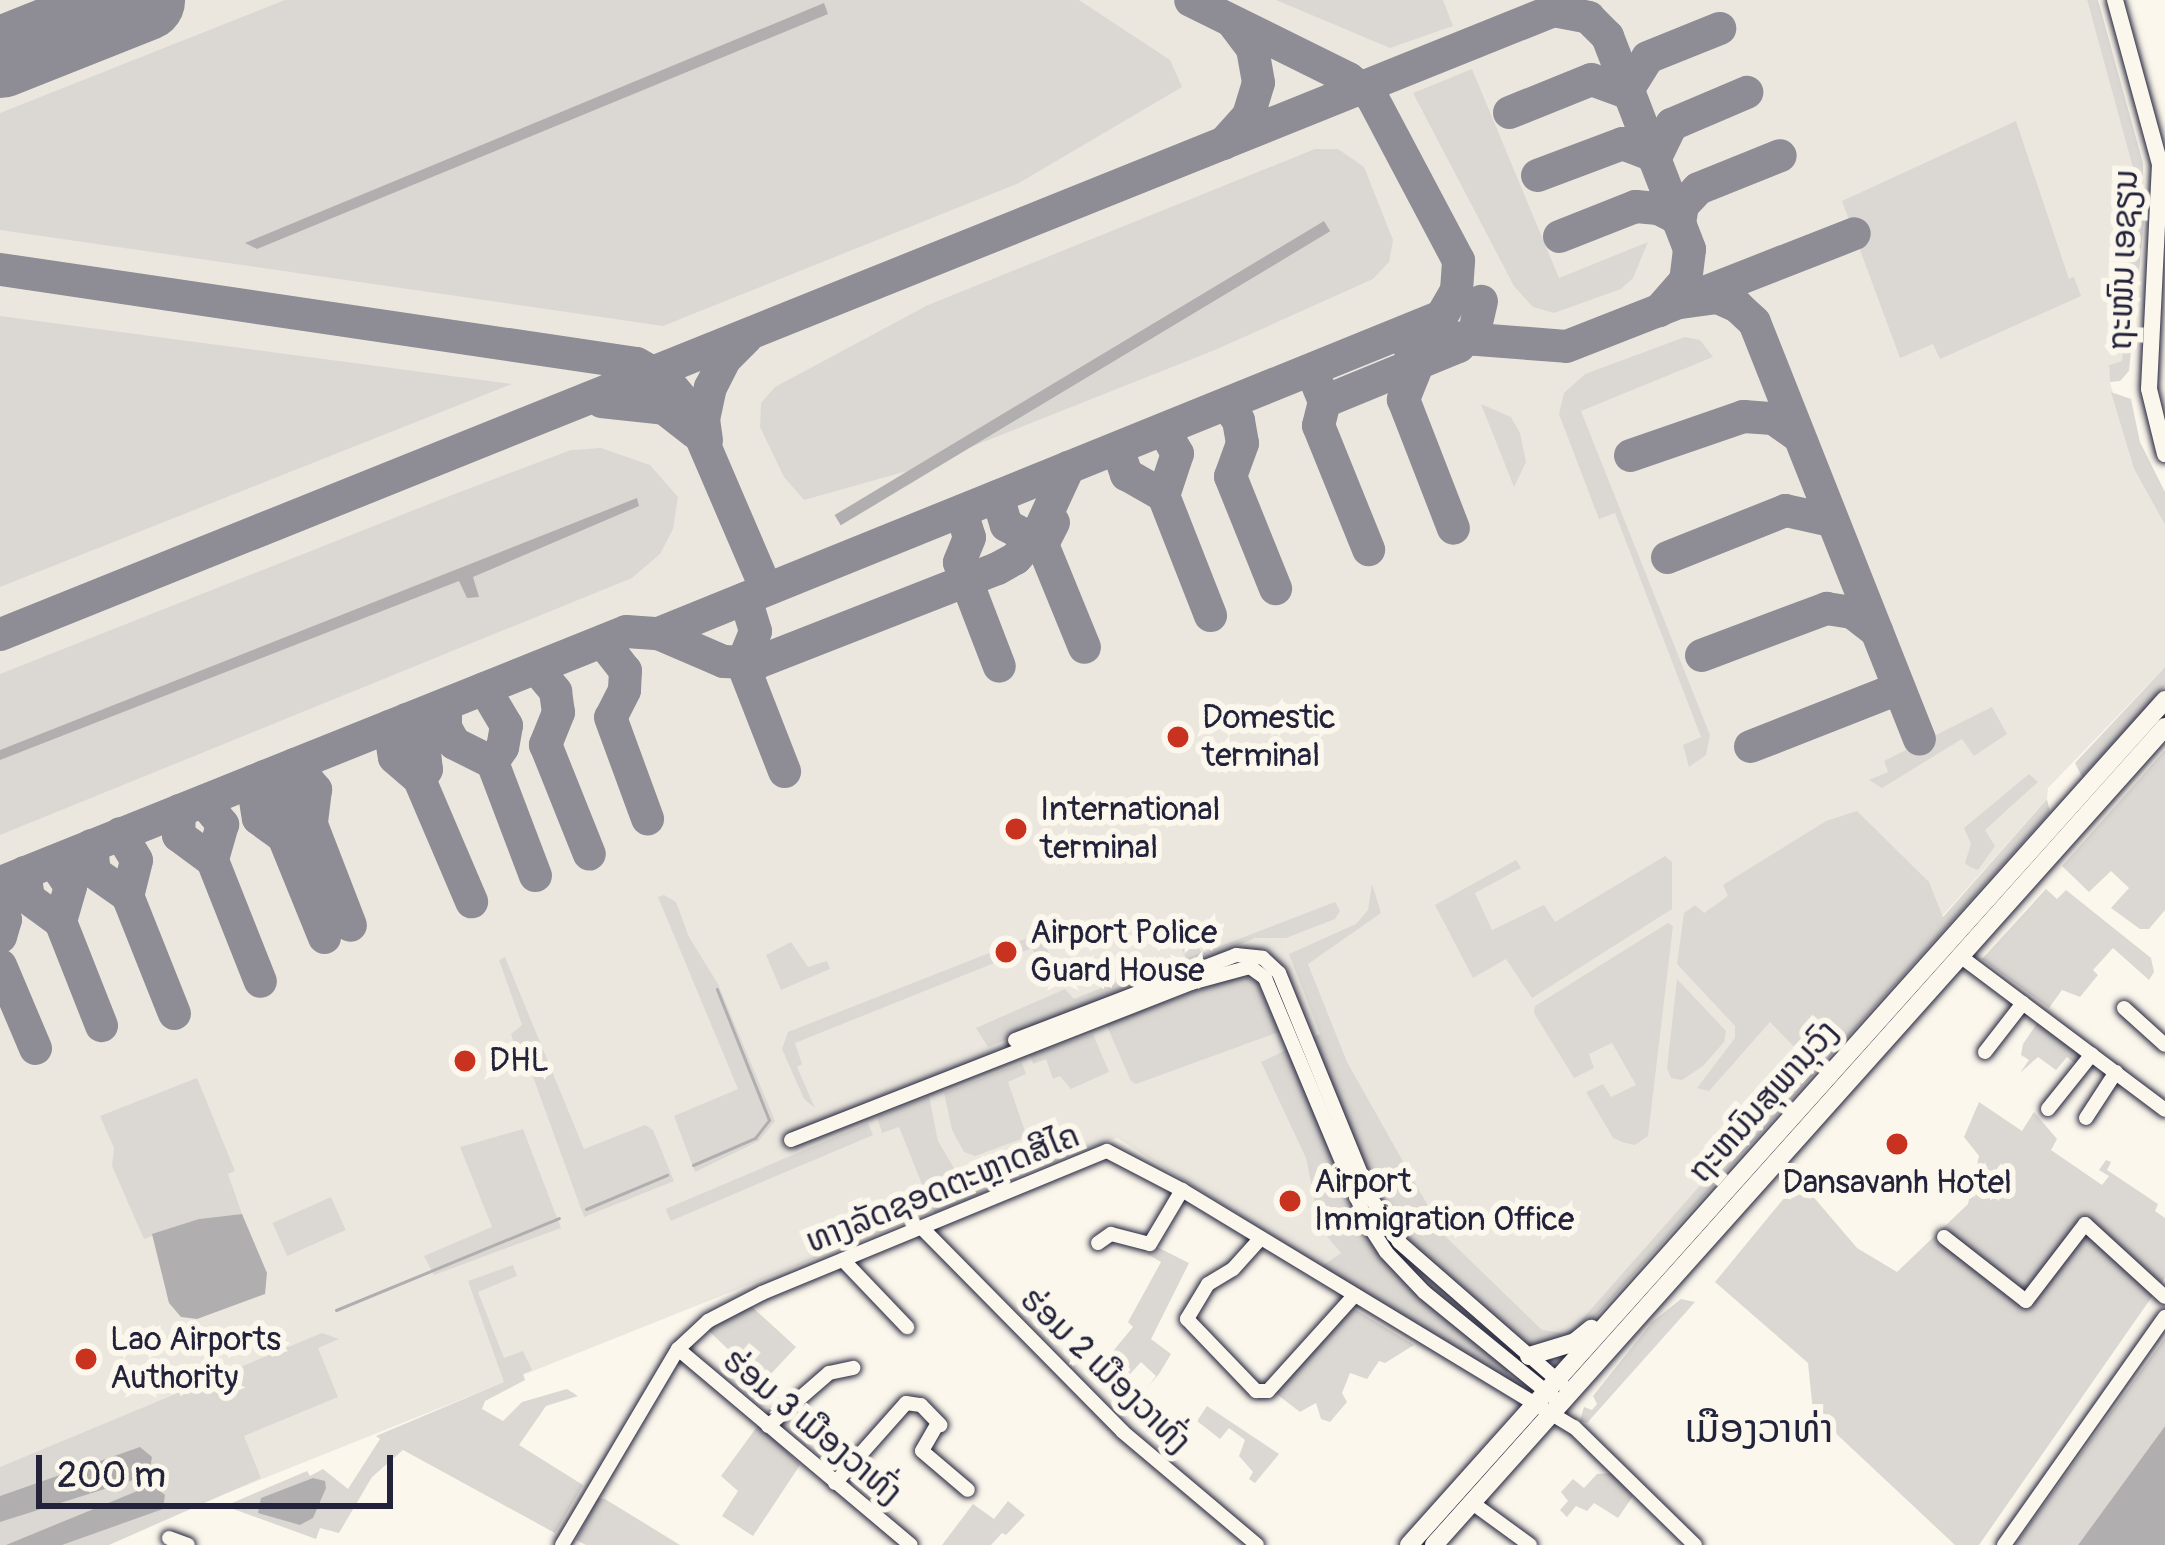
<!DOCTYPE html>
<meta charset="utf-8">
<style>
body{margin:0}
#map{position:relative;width:2165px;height:1545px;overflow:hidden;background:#fbf7ec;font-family:Pangolin,"Noto Sans Lao",sans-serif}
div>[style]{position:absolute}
.built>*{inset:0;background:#ebe7df}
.green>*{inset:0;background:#dbd8d3;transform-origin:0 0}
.water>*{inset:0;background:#b1aeb0;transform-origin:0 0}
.stream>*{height:3px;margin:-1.5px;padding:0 1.5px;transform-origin:1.5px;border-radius:1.5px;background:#b1aeb0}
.taxiway>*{height:33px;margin:-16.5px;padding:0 16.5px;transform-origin:16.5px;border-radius:16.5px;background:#8e8c94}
.runway>*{height:81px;margin:-40.5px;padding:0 40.5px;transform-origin:40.5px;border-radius:40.5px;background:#8e8c94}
.roads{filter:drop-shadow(0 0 3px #22223b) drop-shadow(0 0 3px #22223b)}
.minor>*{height:14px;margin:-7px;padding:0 7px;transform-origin:7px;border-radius:7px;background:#fbf7ec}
.major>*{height:16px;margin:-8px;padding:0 8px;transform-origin:8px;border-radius:8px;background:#fbf7ec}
.highway>*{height:18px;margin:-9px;padding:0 9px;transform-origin:9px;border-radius:9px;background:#fbf7ec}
.dots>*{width:33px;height:33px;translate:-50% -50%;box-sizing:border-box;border:6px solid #fbf7ec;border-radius:50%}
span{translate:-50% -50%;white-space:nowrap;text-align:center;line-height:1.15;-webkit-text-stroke:12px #fbf7ec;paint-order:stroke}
.street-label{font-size:33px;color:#22223b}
.poi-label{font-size:33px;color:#22223b}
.left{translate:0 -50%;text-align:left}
.quarter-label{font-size:39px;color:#22223b}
.scale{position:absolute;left:36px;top:1455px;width:357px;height:54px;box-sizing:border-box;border:6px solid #22223b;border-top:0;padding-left:15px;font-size:36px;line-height:42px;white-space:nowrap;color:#22223b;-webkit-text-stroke:9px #fbf7ec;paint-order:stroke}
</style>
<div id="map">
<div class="built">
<div style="clip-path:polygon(0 0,2087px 0,2134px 172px,2122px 362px,2109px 365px,2110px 382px,2134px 469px,2165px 525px,2165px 667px,2048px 788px,2047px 799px,1576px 1326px,1564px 1333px,1542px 1331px,1507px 1373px,1523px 1388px,1521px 1392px,1117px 1138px,227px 1493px,0 1545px)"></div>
</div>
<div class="green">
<div style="clip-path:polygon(285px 0,1079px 0,1170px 60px,1182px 87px,1019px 183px,663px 326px,0 230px,0 113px)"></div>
<div style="clip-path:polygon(1276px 0,1443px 0,1453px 26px,1390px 48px)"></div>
<div style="clip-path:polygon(2087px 0,2098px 0,2143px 163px,2144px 221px,2129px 371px,2120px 381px,2110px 382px,2109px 365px,2122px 361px,2134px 172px)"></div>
<div style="clip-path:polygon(1472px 69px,1559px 278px,1648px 242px,1633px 278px,1621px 289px,1554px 313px,1533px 307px,1514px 286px,1413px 93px)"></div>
<div style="clip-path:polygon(2016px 121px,2069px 279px,2074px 277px,2081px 296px,1940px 359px,1933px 344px,1900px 358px,1842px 201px)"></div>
<div style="clip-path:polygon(1315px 149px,1338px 149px,1364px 167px,1393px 240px,1389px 262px,1373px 279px,1215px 350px,918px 468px,804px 500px,784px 477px,760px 427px,761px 403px,775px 387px,928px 305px)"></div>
<div style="clip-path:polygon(0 316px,512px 384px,0 587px)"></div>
<div style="clip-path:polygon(1685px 337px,1700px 340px,1713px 357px,1581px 411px,1710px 735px,1706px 755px,1689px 767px,1683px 745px,1701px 737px,1615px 513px,1599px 519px,1559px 414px,1564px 393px,1585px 374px)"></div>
<div style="clip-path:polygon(2111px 392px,2131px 399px,2140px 442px,2165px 492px,2165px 525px,2134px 469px)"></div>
<div style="clip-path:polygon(1481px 404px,1511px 417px,1520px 433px,1526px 462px,1514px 487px)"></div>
<div style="clip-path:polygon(601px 448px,650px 465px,678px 497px,673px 529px,660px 554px,632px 578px,0 835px,0 674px,452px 495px,571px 450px)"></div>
<div style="clip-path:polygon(2165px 667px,2165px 686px,2082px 777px,2075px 763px)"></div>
<div style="clip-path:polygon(1992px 707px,2007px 734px,1974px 756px,1962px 739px,1882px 788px,1869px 780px,1888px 772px,1884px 761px)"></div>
<div style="clip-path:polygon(2165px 750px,2165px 910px,2149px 929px,2140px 929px,2111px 908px,2129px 888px,2111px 871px,2089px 892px,2062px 866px)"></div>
<div style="clip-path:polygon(2029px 774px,2038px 782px,1985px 830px,1995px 846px,1978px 870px,1970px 867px,1965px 863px,1971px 844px,1964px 828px)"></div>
<div style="clip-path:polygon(2047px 799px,2050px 812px,1588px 1325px,1563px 1339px,1528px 1347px,1507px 1373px,1523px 1388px,1521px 1392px,1321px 1267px,1341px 1253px,1320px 1228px,1306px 1158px,1261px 1062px,1320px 1034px,1289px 954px,1356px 924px,1368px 910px,1372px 884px,1381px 913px,1308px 964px,1347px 1062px,1445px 1236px,1542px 1330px,1564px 1333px,1576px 1326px,1809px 1062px,1770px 1022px,1709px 1091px,1697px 1088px,1735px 1038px,1735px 1026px,1677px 964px,1684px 913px,1695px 905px,1704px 913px,1728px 896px,1723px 885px,1826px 821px,1857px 811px,1929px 882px,1943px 917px)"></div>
<div style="clip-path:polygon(1665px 856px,1672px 862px,1672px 909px,1532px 998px,1506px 959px,1473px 978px,1435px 905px,1516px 860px,1521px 868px,1475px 893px,1492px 930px,1544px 905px,1555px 922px)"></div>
<div style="clip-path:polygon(2046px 889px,2057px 899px,2066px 890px,2151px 958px,2154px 972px,2149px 980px,2113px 948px,2093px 970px,2098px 975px,2080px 997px,2062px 990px,2049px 1008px,1982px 959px)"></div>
<div style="clip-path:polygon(664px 895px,676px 902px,689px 937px,718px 984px,775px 1121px,759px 1141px,695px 1172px,674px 1116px,738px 1089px,658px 897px)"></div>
<div style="clip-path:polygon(1335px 902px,1340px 911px,1335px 919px,1286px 938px,1255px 938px,1189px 966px,1181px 947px,1193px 940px,1202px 953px)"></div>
<div style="clip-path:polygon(1668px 923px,1673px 926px,1648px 1136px,1635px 1145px,1625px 1143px,1613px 1138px,1586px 1092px,1603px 1084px,1611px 1097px,1636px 1085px,1612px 1043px,1589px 1054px,1594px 1068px,1574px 1078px,1534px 1013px,1535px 1006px)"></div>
<div style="clip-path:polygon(1038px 934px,1051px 956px,1048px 967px,1041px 967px,1032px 948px,795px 1043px,802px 1064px,797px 1067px,815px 1108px,804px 1099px,782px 1049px,788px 1032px)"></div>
<div style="clip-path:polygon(791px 942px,808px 967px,827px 961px,830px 969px,781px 990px,766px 955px)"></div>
<div style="clip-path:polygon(505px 957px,584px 1149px,645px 1125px,653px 1130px,674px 1181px,584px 1217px,528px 1063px,518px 1068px,510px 1063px,509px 1053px,516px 1049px,511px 1034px,522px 1025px,499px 960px)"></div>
<div style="clip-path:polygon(1172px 959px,1171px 973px,988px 1047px,976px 1028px,1065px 989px,1074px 999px)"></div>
<div style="clip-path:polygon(1240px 975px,1257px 982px,1279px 1032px,1136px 1084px,1131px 1081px,1106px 1024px)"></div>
<div style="clip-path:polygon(1677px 979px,1726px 1031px,1724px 1042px,1703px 1066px,1682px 1080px,1671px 1078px,1667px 1068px)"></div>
<div style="clip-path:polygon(2038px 1022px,2083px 1053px,2077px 1065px,2067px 1057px,2056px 1070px,2038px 1057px,2020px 1073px,2029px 1060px,2021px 1055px,2023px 1044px)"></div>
<div style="clip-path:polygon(1093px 1034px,1109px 1072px,1071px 1089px,1060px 1076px,1053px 1079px,1046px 1059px,1033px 1064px,1030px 1055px)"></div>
<div style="clip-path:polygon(1022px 1063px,1026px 1074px,1008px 1082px,1027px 1137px,975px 1156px,964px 1152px,952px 1130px,944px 1093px)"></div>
<div style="clip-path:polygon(197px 1078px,235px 1171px,228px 1174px,242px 1214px,199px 1219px,144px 1239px,112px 1166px,114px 1148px,100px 1116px)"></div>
<div style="clip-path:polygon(929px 1096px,938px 1141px,961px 1180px,1012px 1164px,1017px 1179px,934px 1213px,931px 1206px,949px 1201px,955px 1193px,951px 1183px,941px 1178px,923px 1187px,899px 1127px,882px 1133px,877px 1117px)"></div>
<div style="clip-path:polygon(1979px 1102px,2022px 1131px,2034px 1112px,2057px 1139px,2051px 1150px,2102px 1185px,2109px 1176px,2099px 1170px,2106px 1160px,2111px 1162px,2107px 1170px,2158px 1204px,2155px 1211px,2165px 1218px,2165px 1278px,1979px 1545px,1955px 1545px,1813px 1412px,1808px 1363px,1715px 1282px,1799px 1180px,1857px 1248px,1897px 1272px,1968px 1204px,1979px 1156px,1964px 1137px)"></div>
<div style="left:868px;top:1123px;width:13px;height:220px;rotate:67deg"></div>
<div style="clip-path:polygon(523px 1129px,561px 1228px,434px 1275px,424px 1256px,492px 1227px,460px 1147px)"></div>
<div style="left:331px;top:1197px;width:36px;height:64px;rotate:66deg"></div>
<div style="clip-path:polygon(1153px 1245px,1189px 1263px,1151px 1339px,1171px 1354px,1159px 1374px,1147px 1388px,1156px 1376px,1141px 1362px,1130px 1374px,1109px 1356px,1133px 1327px,1128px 1322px,1161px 1262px,1147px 1254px)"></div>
<div style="clip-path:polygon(513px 1265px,517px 1276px,478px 1292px,504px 1358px,523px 1351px,532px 1370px,523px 1374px,525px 1380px,485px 1401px,482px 1409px,503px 1421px,522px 1402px,567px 1389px,578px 1396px,546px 1406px,519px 1445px,583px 1485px,555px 1533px,403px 1450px,372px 1477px,339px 1533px,320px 1528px,316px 1539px,225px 1506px,307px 1471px,310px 1476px,323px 1469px,348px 1489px,380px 1439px,376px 1436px,504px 1382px,468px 1281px)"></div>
<div style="clip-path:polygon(1681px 1299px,1695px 1302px,1587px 1423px,1580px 1421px,1584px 1407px,1592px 1410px,1597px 1404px,1593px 1396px,1652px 1322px)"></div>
<div style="clip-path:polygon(1348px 1305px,1414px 1345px,1385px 1363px,1379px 1361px,1367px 1379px,1350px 1373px,1342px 1393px,1347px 1402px,1330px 1422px,1321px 1419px,1316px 1403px,1300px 1412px,1274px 1392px)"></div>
<div style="clip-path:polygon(751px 1306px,796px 1347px,754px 1392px,724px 1368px,735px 1356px,708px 1330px)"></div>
<div style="clip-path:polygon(322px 1333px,339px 1339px,318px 1348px,338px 1397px,244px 1436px,261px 1478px,109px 1545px,0 1545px,0 1467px)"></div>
<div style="clip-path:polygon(2165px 1338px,2165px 1426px,2078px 1545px,2015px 1545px)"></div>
<div style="clip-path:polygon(1207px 1406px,1279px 1454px,1255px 1483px,1249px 1479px,1253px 1472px,1239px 1456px,1245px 1440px,1229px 1428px,1220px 1439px,1197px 1421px)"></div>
<div style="clip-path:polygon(759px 1424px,800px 1465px,753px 1536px,722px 1516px,738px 1491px,721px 1476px)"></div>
<div style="clip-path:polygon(1611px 1473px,1633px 1496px,1618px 1518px,1594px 1503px,1587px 1511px,1576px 1506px,1567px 1517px,1560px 1510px,1568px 1501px,1561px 1492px,1573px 1479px,1584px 1488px,1597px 1474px)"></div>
<div style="clip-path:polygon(598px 1498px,605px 1499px,680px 1545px,586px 1545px,576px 1540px)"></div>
<div style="clip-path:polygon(1008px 1501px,1025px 1515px,1006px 1535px,1002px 1533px,991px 1545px,942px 1545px,973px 1504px,994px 1519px)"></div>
</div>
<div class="water">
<div style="clip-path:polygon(824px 3px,828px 14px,257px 249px,245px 243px)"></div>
<div style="left:1324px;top:221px;width:12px;height:571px;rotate:59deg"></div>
<div style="clip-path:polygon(637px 498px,639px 506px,473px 577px,479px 597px,467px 598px,459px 581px,0 760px,0 750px)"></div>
<div style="clip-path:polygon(242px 1214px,267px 1273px,265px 1294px,197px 1319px,181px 1317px,169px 1303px,152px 1234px,199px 1219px)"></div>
<div style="clip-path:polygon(2165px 1426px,2165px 1545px,2078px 1545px)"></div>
<div style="clip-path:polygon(140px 1447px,152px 1457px,149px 1475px,0 1522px,0 1496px)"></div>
<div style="clip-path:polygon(313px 1478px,325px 1481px,326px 1488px,313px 1518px,300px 1525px,258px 1513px,261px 1498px)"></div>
<div style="clip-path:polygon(152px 1485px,165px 1495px,163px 1509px,62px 1545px,6px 1545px)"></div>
</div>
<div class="stream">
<div style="left:693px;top:1165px;width:68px;rotate:-23.5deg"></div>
<div style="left:755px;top:1138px;width:23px;rotate:-52deg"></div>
<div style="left:769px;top:1120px;width:141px;rotate:-111.7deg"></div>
<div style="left:586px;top:1209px;width:88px;rotate:-22.8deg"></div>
<div style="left:336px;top:1310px;width:241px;rotate:-22.4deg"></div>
<div style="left:230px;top:1352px;width:46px;rotate:-23.2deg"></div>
</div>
<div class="taxiway">
<div style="left:1628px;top:88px;width:36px;rotate:-58deg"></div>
<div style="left:1647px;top:57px;width:78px;rotate:-21.9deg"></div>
<div style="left:1509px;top:112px;width:88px;rotate:-21.9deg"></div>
<div style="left:1591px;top:79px;width:40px;rotate:20.2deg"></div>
<div style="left:1223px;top:143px;width:38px;rotate:-48deg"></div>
<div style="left:1248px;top:115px;width:34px;rotate:-73deg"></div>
<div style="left:1258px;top:82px;width:35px;rotate:-100deg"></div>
<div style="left:1252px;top:48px;width:31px;rotate:-127deg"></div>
<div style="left:1654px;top:159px;width:39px;rotate:-64deg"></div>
<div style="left:1671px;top:124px;width:82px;rotate:-23.1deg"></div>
<div style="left:1537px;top:175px;width:91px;rotate:-20.6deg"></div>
<div style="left:1622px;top:143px;width:33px;rotate:21deg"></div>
<div style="left:1679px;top:223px;width:18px;rotate:-81deg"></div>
<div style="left:1682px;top:205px;width:23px;rotate:-47deg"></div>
<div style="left:1698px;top:188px;width:88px;rotate:-21.9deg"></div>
<div style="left:1559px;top:236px;width:82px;rotate:-21.5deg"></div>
<div style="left:1635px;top:206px;width:23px;rotate:5deg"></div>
<div style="left:1658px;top:208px;width:20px;rotate:27deg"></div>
<div style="left:0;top:269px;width:643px;rotate:8.41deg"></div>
<div style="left:636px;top:363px;width:33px;rotate:29deg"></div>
<div style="left:665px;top:379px;width:34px;rotate:50deg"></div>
<div style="left:687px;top:405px;width:200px;rotate:66.8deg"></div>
<div style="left:1680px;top:302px;width:37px;rotate:-8deg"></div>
<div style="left:1717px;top:297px;width:22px;rotate:24deg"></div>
<div style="left:1737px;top:306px;width:23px;rotate:43deg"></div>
<div style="left:1754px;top:322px;width:448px;rotate:68.4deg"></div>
<div style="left:1403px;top:334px;width:33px;rotate:65deg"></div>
<div style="left:1417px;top:364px;width:38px;rotate:112deg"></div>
<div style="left:1403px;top:399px;width:138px;rotate:68.8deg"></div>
<div style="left:1411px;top:334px;width:155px;rotate:4.4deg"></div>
<div style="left:1566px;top:346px;width:309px;rotate:-21.4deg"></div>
<div style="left:1317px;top:384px;width:18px;rotate:68deg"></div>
<div style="left:1324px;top:401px;width:25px;rotate:104deg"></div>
<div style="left:1318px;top:425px;width:134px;rotate:68deg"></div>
<div style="left:601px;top:401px;width:63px;rotate:6.3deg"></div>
<div style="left:664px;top:408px;width:39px;rotate:38deg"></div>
<div style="left:1324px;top:401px;width:145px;rotate:-22.3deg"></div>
<div style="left:1458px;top:346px;width:22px;rotate:-43deg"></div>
<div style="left:1474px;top:331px;width:31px;rotate:-77deg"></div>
<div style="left:1226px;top:404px;width:20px;rotate:53deg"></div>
<div style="left:1238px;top:420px;width:23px;rotate:80deg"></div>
<div style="left:1242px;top:443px;width:35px;rotate:110deg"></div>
<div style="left:1230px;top:476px;width:121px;rotate:68.1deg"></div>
<div style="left:1163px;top:429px;width:28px;rotate:60deg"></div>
<div style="left:1177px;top:453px;width:44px;rotate:108.4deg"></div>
<div style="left:1163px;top:495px;width:129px;rotate:68.6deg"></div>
<div style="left:706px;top:440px;width:21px;rotate:-98deg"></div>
<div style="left:703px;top:419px;width:33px;rotate:-78deg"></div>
<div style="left:710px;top:387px;width:33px;rotate:-63deg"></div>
<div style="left:725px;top:358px;width:30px;rotate:-45deg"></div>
<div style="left:1117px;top:448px;width:28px;rotate:71deg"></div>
<div style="left:1126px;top:474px;width:43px;rotate:29.6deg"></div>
<div style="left:1630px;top:455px;width:120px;rotate:-19deg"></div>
<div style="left:1743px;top:416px;width:30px;rotate:4deg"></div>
<div style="left:1773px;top:418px;width:29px;rotate:35deg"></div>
<div style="left:997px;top:496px;width:30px;rotate:73deg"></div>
<div style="left:1006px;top:525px;width:41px;rotate:27.8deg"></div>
<div style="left:961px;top:511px;width:27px;rotate:73deg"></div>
<div style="left:969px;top:537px;width:27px;rotate:112deg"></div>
<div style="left:959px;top:562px;width:111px;rotate:69deg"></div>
<div style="left:1053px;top:522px;width:25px;rotate:117deg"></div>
<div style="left:1042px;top:544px;width:111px;rotate:67.8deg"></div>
<div style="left:1667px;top:557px;width:127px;rotate:-21.7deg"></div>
<div style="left:1785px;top:510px;width:47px;rotate:12.3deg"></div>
<div style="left:745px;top:598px;width:34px;rotate:73deg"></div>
<div style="left:755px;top:631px;width:35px;rotate:112deg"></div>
<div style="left:742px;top:663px;width:116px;rotate:68.7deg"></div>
<div style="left:658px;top:633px;width:71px;rotate:23.3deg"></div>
<div style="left:723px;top:661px;width:34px;rotate:2deg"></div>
<div style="left:757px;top:662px;width:258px;rotate:-21.4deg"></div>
<div style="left:997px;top:568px;width:21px;rotate:-29deg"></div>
<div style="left:1015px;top:558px;width:33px;rotate:-47deg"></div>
<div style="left:1037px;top:534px;width:74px;rotate:-65.2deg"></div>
<div style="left:0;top:634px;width:1674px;rotate:-21.89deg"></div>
<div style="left:1553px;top:10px;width:36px;rotate:11deg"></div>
<div style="left:1588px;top:17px;width:27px;rotate:45deg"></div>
<div style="left:1607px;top:36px;width:228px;rotate:68.9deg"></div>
<div style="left:1689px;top:249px;width:31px;rotate:97deg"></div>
<div style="left:1685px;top:280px;width:40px;rotate:131deg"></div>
<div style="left:602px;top:641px;width:37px;rotate:52deg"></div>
<div style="left:625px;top:670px;width:20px;rotate:93deg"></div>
<div style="left:624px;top:690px;width:30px;rotate:117deg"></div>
<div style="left:610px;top:717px;width:108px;rotate:69.9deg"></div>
<div style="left:1701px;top:655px;width:134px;rotate:-20.6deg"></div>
<div style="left:1826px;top:608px;width:26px;rotate:9deg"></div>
<div style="left:1852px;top:612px;width:31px;rotate:38deg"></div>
<div style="left:536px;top:668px;width:30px;rotate:50deg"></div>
<div style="left:555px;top:691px;width:21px;rotate:82deg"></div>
<div style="left:558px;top:712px;width:35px;rotate:112deg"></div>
<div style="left:545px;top:744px;width:118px;rotate:68.2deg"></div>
<div style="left:484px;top:688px;width:43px;rotate:59.3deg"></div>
<div style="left:506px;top:725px;width:22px;rotate:100deg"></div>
<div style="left:502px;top:747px;width:18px;rotate:124deg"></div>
<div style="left:492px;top:762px;width:121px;rotate:69.2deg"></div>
<div style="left:445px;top:704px;width:23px;rotate:90deg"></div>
<div style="left:445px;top:727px;width:18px;rotate:61deg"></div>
<div style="left:454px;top:743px;width:42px;rotate:26.6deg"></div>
<div style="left:406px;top:719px;width:29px;rotate:54deg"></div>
<div style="left:423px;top:742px;width:27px;rotate:84deg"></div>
<div style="left:426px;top:769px;width:12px;rotate:125deg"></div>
<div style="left:419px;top:779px;width:133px;rotate:66.9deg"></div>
<div style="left:389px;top:726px;width:31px;rotate:81deg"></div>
<div style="left:394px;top:757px;width:33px;rotate:41deg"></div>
<div style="left:1750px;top:746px;width:159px;rotate:-21.4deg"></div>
<div style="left:294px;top:764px;width:33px;rotate:50deg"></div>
<div style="left:315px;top:789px;width:35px;rotate:97deg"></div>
<div style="left:311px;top:824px;width:108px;rotate:68.9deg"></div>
<div style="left:264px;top:776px;width:25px;rotate:43deg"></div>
<div style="left:282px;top:793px;width:22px;rotate:77deg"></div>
<div style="left:287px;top:814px;width:22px;rotate:100deg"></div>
<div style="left:283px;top:836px;width:109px;rotate:67.9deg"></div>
<div style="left:252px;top:781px;width:37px;rotate:81deg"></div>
<div style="left:258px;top:818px;width:31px;rotate:36deg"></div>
<div style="left:203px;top:801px;width:30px;rotate:50deg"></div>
<div style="left:222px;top:824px;width:37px;rotate:106deg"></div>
<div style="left:212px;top:860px;width:130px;rotate:68.4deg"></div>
<div style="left:179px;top:810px;width:25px;rotate:92deg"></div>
<div style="left:178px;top:835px;width:42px;rotate:36.3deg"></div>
<div style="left:120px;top:833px;width:31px;rotate:59deg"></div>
<div style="left:136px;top:860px;width:36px;rotate:104deg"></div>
<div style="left:127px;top:895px;width:127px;rotate:68.3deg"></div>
<div style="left:91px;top:845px;width:27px;rotate:84deg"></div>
<div style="left:94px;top:872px;width:40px;rotate:34.9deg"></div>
<div style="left:24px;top:872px;width:26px;rotate:81deg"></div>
<div style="left:28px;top:898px;width:39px;rotate:36deg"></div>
<div style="left:60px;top:921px;width:36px;rotate:-74deg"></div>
<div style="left:70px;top:886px;width:30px;rotate:-124deg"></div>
<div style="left:0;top:882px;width:674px;rotate:-21.85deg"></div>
<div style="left:626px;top:631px;width:32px;rotate:4deg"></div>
<div style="left:658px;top:633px;width:845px;rotate:-22.04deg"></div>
<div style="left:1441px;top:316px;width:30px;rotate:-60deg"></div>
<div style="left:1456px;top:290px;width:30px;rotate:-86deg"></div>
<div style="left:1458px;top:260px;width:186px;rotate:-117.9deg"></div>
<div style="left:1371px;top:96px;width:29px;rotate:-142deg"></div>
<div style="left:1348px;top:78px;width:176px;rotate:-153.7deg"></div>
<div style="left:0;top:903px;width:17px;rotate:73deg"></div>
<div style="left:5px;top:919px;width:18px;rotate:106deg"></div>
<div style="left:60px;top:921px;width:112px;rotate:68.5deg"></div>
<div style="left:0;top:965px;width:90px;rotate:67.1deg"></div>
</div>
<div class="runway">
<div style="left:0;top:57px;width:155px;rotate:-21.6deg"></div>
</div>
<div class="roads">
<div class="minor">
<div style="left:1960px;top:956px;width:256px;rotate:36.9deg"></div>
<div style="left:2124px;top:1008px;width:55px;rotate:42.1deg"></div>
<div style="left:1015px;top:1040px;width:237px;rotate:-21deg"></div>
<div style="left:1236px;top:955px;width:27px;rotate:6deg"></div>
<div style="left:1263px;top:958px;width:22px;rotate:43deg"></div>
<div style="left:1279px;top:973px;width:243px;rotate:67.8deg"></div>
<div style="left:1371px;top:1198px;width:52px;rotate:57.5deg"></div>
<div style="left:1399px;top:1242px;width:216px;rotate:41.1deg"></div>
<div style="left:1985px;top:1052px;width:62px;rotate:-52.2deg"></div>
<div style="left:2048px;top:1109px;width:70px;rotate:-51.3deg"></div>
<div style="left:2086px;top:1118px;width:55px;rotate:-56.9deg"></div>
<div style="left:791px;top:1140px;width:430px;rotate:-21.4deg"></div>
<div style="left:1191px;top:983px;width:61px;rotate:-15.2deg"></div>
<div style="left:1250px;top:967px;width:19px;rotate:36deg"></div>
<div style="left:1265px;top:978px;width:267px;rotate:67.3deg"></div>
<div style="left:1368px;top:1224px;width:33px;rotate:57deg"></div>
<div style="left:1386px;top:1252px;width:55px;rotate:46.5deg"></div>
<div style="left:1424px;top:1292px;width:168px;rotate:39.2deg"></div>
<div style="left:922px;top:1228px;width:286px;rotate:45.4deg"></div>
<div style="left:1123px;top:1432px;width:175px;rotate:40.1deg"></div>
<div style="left:1944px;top:1237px;width:104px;rotate:38deg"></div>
<div style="left:2026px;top:1301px;width:97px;rotate:-52.5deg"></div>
<div style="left:2085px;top:1224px;width:108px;rotate:42.4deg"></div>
<div style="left:1260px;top:1239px;width:40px;rotate:132deg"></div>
<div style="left:1233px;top:1269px;width:29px;rotate:149deg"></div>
<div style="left:1208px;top:1284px;width:41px;rotate:121deg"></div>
<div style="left:1187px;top:1319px;width:100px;rotate:46.2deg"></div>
<div style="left:1256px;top:1391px;width:12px"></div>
<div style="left:1268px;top:1391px;width:127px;rotate:-47.9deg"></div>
<div style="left:1098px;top:1243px;width:16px;rotate:-35deg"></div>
<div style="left:1111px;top:1234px;width:40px;rotate:14.4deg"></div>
<div style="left:1150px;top:1244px;width:63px;rotate:-59.3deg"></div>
<div style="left:843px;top:1260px;width:93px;rotate:46.3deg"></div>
<div style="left:678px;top:1349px;width:304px;rotate:40.1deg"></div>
<div style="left:938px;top:1423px;width:32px;rotate:120deg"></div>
<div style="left:922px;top:1451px;width:60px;rotate:40.3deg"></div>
<div style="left:768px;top:1426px;width:81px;rotate:-41deg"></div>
<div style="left:829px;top:1373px;width:25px;rotate:-12deg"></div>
<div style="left:835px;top:1483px;width:107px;rotate:-48.4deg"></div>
<div style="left:906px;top:1403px;width:15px;rotate:8deg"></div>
<div style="left:921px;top:1405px;width:28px;rotate:46deg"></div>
<div style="left:1471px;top:1502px;width:73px;rotate:36.1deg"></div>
<div style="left:169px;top:1538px;width:20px;rotate:20deg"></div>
<div style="left:562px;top:1545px;width:228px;rotate:-59.4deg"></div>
<div style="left:678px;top:1349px;width:41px;rotate:-43deg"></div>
<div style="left:708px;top:1321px;width:61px;rotate:-27.4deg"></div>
<div style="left:762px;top:1293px;width:373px;rotate:-22.4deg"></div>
<div style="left:1107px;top:1151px;width:85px;rotate:27.5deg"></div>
<div style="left:1182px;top:1190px;width:458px;rotate:31.2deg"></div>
<div style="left:1574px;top:1427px;width:169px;rotate:44.3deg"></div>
<div style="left:2004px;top:1545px;width:279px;rotate:-54.8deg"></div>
</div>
<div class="major">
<div style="left:2115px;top:0;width:170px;rotate:74.7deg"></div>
<div style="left:2160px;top:164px;width:225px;rotate:92.8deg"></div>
<div style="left:2149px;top:389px;width:67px;rotate:76.2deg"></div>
</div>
<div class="highway">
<div style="left:1529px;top:1356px;width:48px;rotate:-16.9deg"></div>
<div style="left:1575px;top:1342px;width:21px;rotate:-39deg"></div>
<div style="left:1409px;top:1545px;width:1134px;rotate:-48.18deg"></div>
<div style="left:1434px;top:1545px;width:1097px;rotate:-48.21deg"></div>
</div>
</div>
<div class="dots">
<div style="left:1178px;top:737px;background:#c8321e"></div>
<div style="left:1016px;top:829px;background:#c8321e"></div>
<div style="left:1006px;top:952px;background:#c8321e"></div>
<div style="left:465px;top:1061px;background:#c8321e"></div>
<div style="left:1897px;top:1144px;background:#c8321e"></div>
<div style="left:1290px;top:1201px;background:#c8321e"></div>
<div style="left:86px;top:1359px;background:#c8321e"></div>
</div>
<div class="street-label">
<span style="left:2124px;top:260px;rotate:-88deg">ຖະໜົນ ເອຊຽນ</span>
<span style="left:1764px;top:1102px;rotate:-48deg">ຖະຫນົນສຸພານຸວົງ</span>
<span style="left:943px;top:1189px;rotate:-22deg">ທາງລັດຊອດຕະຫຼາດສີໄຄ</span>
<span style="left:1105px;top:1371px;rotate:44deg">ຮ່ອມ 2 ເມືອງວາທົ່ງ</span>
<span style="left:812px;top:1427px;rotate:40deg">ຮ່ອມ 3 ເມືອງວາທົ່ງ</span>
</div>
<div class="poi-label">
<span class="left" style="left:1202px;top:737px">Domestic<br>terminal</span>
<span class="left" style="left:1040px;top:829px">International<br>terminal</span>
<span class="left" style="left:1030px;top:952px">Airport Police<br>Guard House</span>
<span class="left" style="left:489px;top:1061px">DHL</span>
<span class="left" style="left:1314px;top:1201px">Airport<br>Immigration Office</span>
<span style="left:1897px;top:1183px">Dansavanh Hotel</span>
<span class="left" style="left:110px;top:1359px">Lao Airports<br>Authority</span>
</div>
<div class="quarter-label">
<span style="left:1759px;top:1430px">ເມືອງວາທ່າ</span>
</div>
<div class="scale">200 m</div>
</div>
